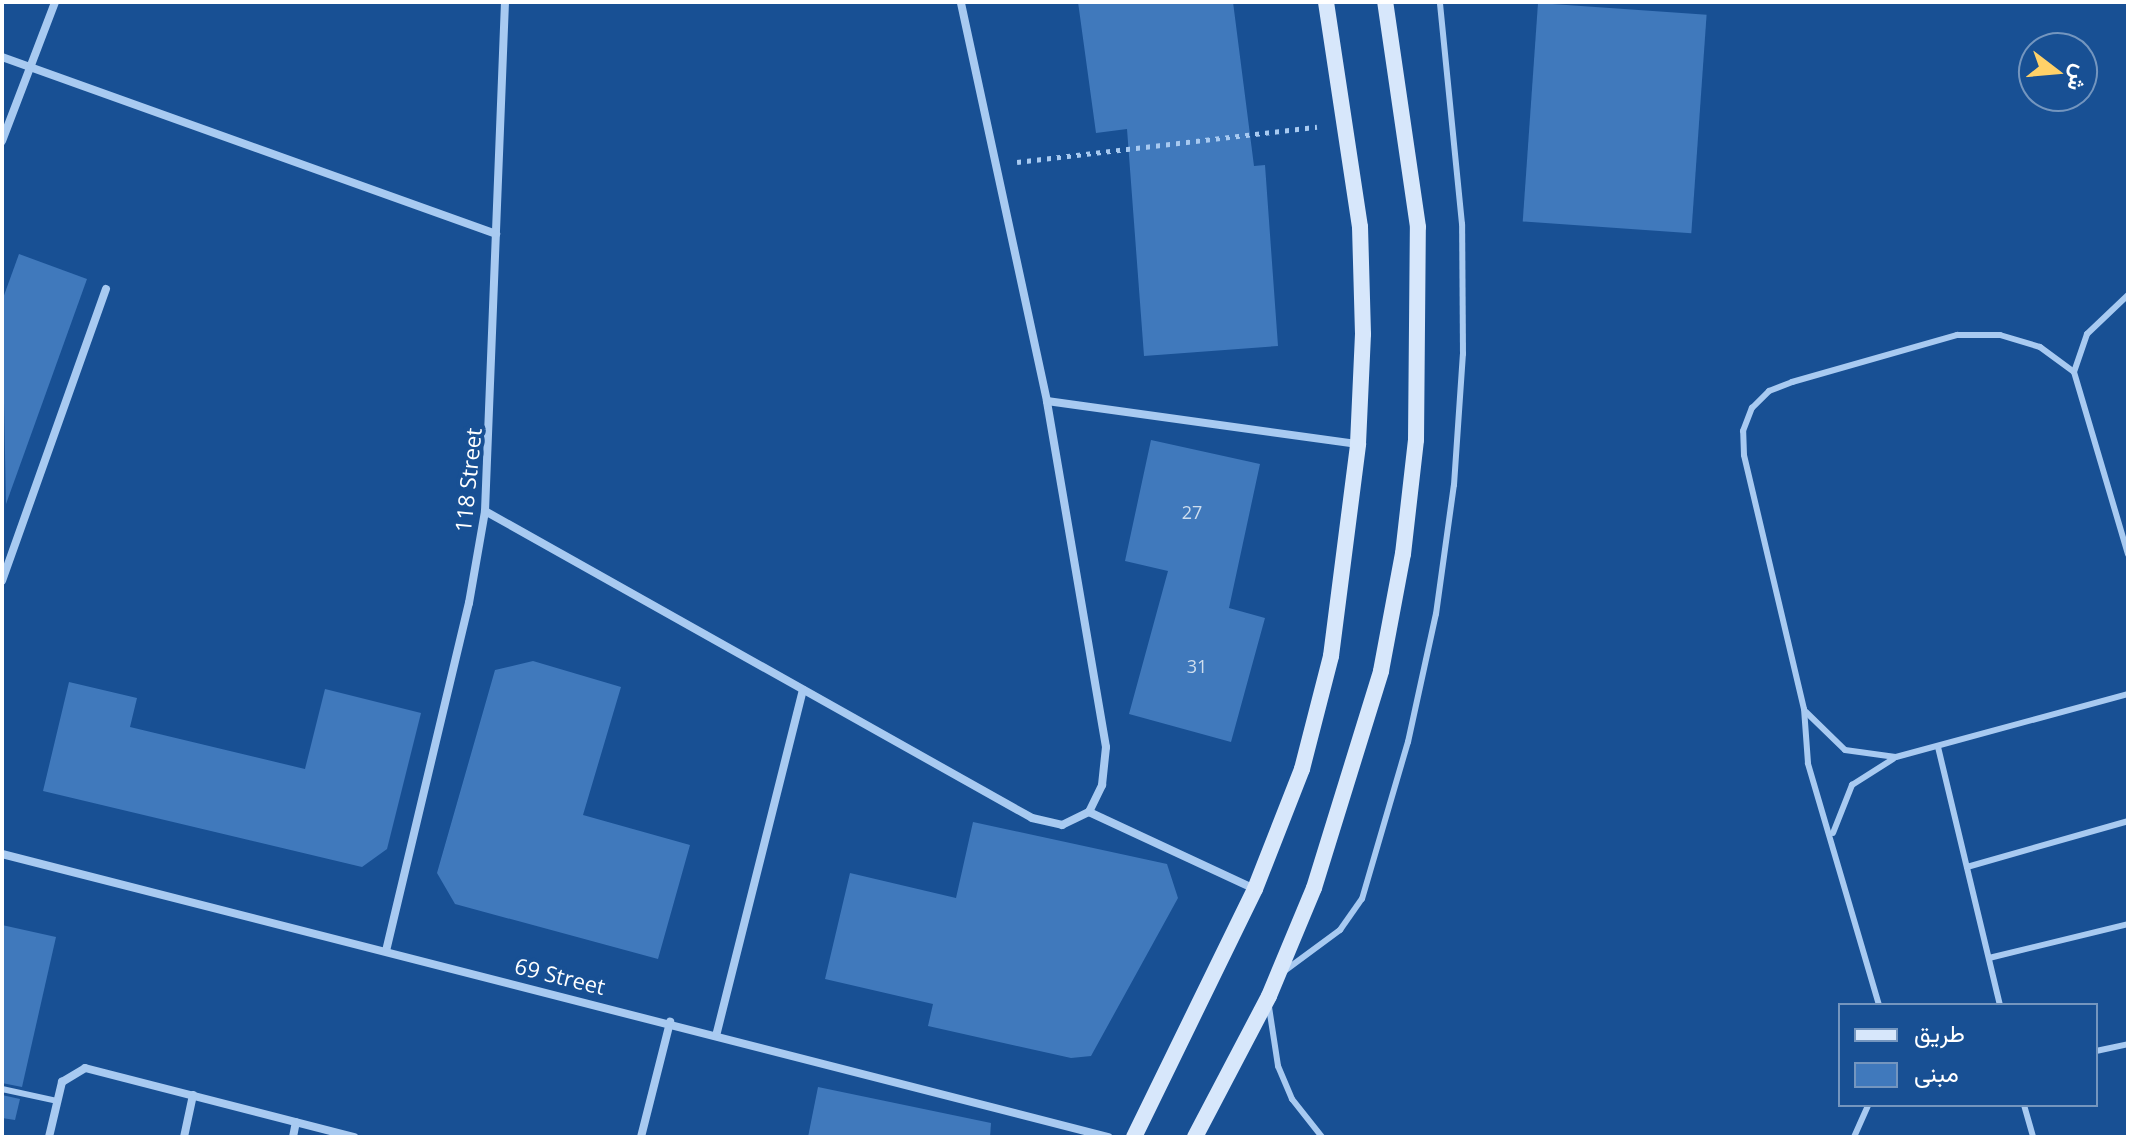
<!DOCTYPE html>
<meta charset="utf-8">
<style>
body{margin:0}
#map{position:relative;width:2130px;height:1139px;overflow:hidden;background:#185094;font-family:"Open Sans",Vazirmatn,sans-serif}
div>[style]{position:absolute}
.building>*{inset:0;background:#4079bc;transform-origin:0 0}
.path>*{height:5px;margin-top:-2.5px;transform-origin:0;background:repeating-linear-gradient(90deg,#a8caf1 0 4px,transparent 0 10px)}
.lane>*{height:6px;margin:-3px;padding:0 3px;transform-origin:3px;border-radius:3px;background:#a8caf1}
.street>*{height:8px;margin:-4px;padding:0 4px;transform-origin:4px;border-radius:4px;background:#a8caf1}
.secondary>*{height:16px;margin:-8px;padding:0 8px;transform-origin:8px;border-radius:8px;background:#d7e7fb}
span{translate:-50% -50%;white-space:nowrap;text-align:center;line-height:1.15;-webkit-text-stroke:8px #185094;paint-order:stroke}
.number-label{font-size:18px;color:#cfdeee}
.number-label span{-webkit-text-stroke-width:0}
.street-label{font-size:22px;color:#fff}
.frame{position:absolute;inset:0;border:4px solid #fff;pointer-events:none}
.legend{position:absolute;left:1838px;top:1003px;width:260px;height:104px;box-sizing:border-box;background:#185094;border:2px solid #7496bf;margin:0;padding:10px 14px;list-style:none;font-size:24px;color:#fff}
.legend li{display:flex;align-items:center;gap:16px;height:40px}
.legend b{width:40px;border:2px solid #7496bf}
.north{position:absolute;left:2018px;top:32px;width:80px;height:80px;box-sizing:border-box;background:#185094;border:2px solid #7496bf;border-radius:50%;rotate:106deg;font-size:22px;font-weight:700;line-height:32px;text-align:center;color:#fff}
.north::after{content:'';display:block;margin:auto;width:28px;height:36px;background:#ffd168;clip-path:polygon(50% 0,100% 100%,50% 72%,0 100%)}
</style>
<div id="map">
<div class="building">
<div style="clip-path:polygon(1078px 2px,1233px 2px,1254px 166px,1265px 165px,1278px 346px,1144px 356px,1127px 129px,1096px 133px)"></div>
<div style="left:1538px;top:3px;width:169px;height:219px;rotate:4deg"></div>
<div style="clip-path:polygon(19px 254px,87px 279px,6px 504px,2px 301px)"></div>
<div style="clip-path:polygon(1151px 440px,1260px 464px,1229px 608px,1265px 618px,1231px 742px,1129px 714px,1168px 571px,1125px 561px)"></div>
<div style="clip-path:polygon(533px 661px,621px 687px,583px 815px,690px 845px,658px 959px,455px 904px,437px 873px,495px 670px)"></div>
<div style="clip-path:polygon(69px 682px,137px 698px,130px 727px,305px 769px,325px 689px,421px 713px,387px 849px,362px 867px,43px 791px)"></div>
<div style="clip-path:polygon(973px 822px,1167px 864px,1178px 898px,1091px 1056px,1071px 1058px,928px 1026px,933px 1004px,825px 979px,850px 873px,956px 898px)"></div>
<div style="clip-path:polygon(2px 925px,56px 937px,22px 1087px,2px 1083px)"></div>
<div style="clip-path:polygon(818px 1087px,991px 1123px,990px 1137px,808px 1137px)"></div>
<div style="clip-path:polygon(2px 1095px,20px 1099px,15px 1120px,2px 1118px)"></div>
</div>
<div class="path">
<div style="left:1017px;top:162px;width:302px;rotate:-6.7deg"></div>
</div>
<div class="lane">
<div style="left:2074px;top:372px;width:40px;rotate:-71.1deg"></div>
<div style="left:2087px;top:334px;width:57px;rotate:-43.6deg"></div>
<div style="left:1806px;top:712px;width:54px;rotate:44.3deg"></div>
<div style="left:1845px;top:750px;width:51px;rotate:7.8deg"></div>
<div style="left:1896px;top:757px;width:240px;rotate:-15.2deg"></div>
<div style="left:1938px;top:747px;width:265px;rotate:76.5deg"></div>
<div style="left:1833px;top:833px;width:52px;rotate:-68.4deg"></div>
<div style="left:1852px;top:785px;width:49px;rotate:-32.4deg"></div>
<div style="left:1967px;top:867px;width:167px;rotate:-15.9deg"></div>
<div style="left:1989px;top:958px;width:143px;rotate:-13.7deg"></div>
<div style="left:1283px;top:972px;width:71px;rotate:-36.4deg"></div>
<div style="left:1340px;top:930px;width:38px;rotate:-55deg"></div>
<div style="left:1362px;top:899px;width:164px;rotate:-73.7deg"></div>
<div style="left:1408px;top:742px;width:131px;rotate:-77.7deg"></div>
<div style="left:1436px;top:614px;width:130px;rotate:-82.1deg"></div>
<div style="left:1454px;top:485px;width:131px;rotate:-86.1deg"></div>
<div style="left:1463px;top:354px;width:130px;rotate:-90.4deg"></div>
<div style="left:1462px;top:224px;width:223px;rotate:-95.7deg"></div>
<div style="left:1879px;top:1005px;width:252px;rotate:-106.4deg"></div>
<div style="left:1808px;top:763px;width:54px;rotate:-94.2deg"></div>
<div style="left:1804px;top:709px;width:261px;rotate:-103.3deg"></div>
<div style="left:1744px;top:455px;width:24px;rotate:-92deg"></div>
<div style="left:1743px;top:431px;width:25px;rotate:-69deg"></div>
<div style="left:1752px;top:408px;width:24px;rotate:-45deg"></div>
<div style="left:1769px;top:391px;width:25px;rotate:-21deg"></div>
<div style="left:1792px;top:382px;width:172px;rotate:-15.9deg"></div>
<div style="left:1957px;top:335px;width:43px"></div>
<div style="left:2000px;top:335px;width:42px;rotate:16.7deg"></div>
<div style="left:2040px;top:347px;width:42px;rotate:36.3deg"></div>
<div style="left:2074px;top:372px;width:190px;rotate:73.5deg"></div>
<div style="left:1269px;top:1007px;width:60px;rotate:81.3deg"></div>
<div style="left:1278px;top:1066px;width:36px;rotate:67deg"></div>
<div style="left:1292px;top:1099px;width:48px;rotate:51.7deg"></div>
<div style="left:2096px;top:1051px;width:33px;rotate:-12deg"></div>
<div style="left:2px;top:1089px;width:56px;rotate:12.3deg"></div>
<div style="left:2024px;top:1105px;width:33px;rotate:74deg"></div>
<div style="left:1854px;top:1137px;width:35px;rotate:-66deg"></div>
</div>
<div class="street">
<div style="left:2px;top:57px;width:525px;rotate:19.71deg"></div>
<div style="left:2px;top:141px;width:149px;rotate:-69.1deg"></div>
<div style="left:1047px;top:401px;width:314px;rotate:7.9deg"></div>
<div style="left:485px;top:511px;width:627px;rotate:29.3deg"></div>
<div style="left:1032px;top:818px;width:31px;rotate:13deg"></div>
<div style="left:1062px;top:825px;width:30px;rotate:-26deg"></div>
<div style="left:1089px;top:812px;width:30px;rotate:-64deg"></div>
<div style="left:1102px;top:785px;width:38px;rotate:-84deg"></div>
<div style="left:1106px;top:747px;width:351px;rotate:-99.7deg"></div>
<div style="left:1047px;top:401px;width:408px;rotate:-102.2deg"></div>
<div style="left:2px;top:581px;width:310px;rotate:-70.4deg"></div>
<div style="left:1089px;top:812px;width:183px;rotate:24.9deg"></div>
<div style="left:2px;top:854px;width:1142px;rotate:14.35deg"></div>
<div style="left:386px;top:951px;width:358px;rotate:-76.6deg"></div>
<div style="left:469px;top:603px;width:93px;rotate:-80.1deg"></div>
<div style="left:485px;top:511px;width:509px;rotate:-87.75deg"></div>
<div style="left:716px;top:1036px;width:357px;rotate:-75.9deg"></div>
<div style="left:49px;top:1137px;width:57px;rotate:-76.7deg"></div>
<div style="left:62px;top:1082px;width:27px;rotate:-31deg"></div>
<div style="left:85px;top:1068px;width:278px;rotate:14.4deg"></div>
<div style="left:184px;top:1137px;width:43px;rotate:-77.9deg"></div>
<div style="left:293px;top:1137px;width:15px;rotate:-79deg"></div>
<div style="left:641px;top:1137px;width:119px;rotate:-75.8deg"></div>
</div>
<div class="secondary">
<div style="left:1134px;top:1137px;width:276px;rotate:-64deg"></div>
<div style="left:1255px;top:889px;width:129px;rotate:-68.6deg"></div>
<div style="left:1302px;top:769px;width:117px;rotate:-75.6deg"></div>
<div style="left:1331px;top:656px;width:214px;rotate:-82.7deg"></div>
<div style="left:1358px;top:444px;width:110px;rotate:-87.4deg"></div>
<div style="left:1363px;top:334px;width:107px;rotate:-91.6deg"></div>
<div style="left:1360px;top:227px;width:228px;rotate:-98.6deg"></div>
<div style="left:1195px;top:1137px;width:159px;rotate:-62.3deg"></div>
<div style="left:1269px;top:996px;width:117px;rotate:-67.4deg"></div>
<div style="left:1314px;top:888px;width:227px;rotate:-72.8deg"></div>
<div style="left:1381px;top:671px;width:119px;rotate:-79.4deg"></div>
<div style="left:1403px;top:554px;width:115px;rotate:-83.5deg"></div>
<div style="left:1416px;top:440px;width:213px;rotate:-89.5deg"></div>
<div style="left:1418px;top:227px;width:227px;rotate:-98.3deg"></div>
</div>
<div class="number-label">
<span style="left:1192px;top:512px">27</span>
<span style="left:1197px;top:666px">31</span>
</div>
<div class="street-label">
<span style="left:468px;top:480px;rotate:-84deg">118 Street</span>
<span style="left:560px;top:976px;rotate:14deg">69 Street</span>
</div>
<div class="frame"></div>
<ul class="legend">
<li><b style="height:10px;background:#d7e7fb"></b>طريق</li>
<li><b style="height:22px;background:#4079bc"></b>مبنى</li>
</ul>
<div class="north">ش</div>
</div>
